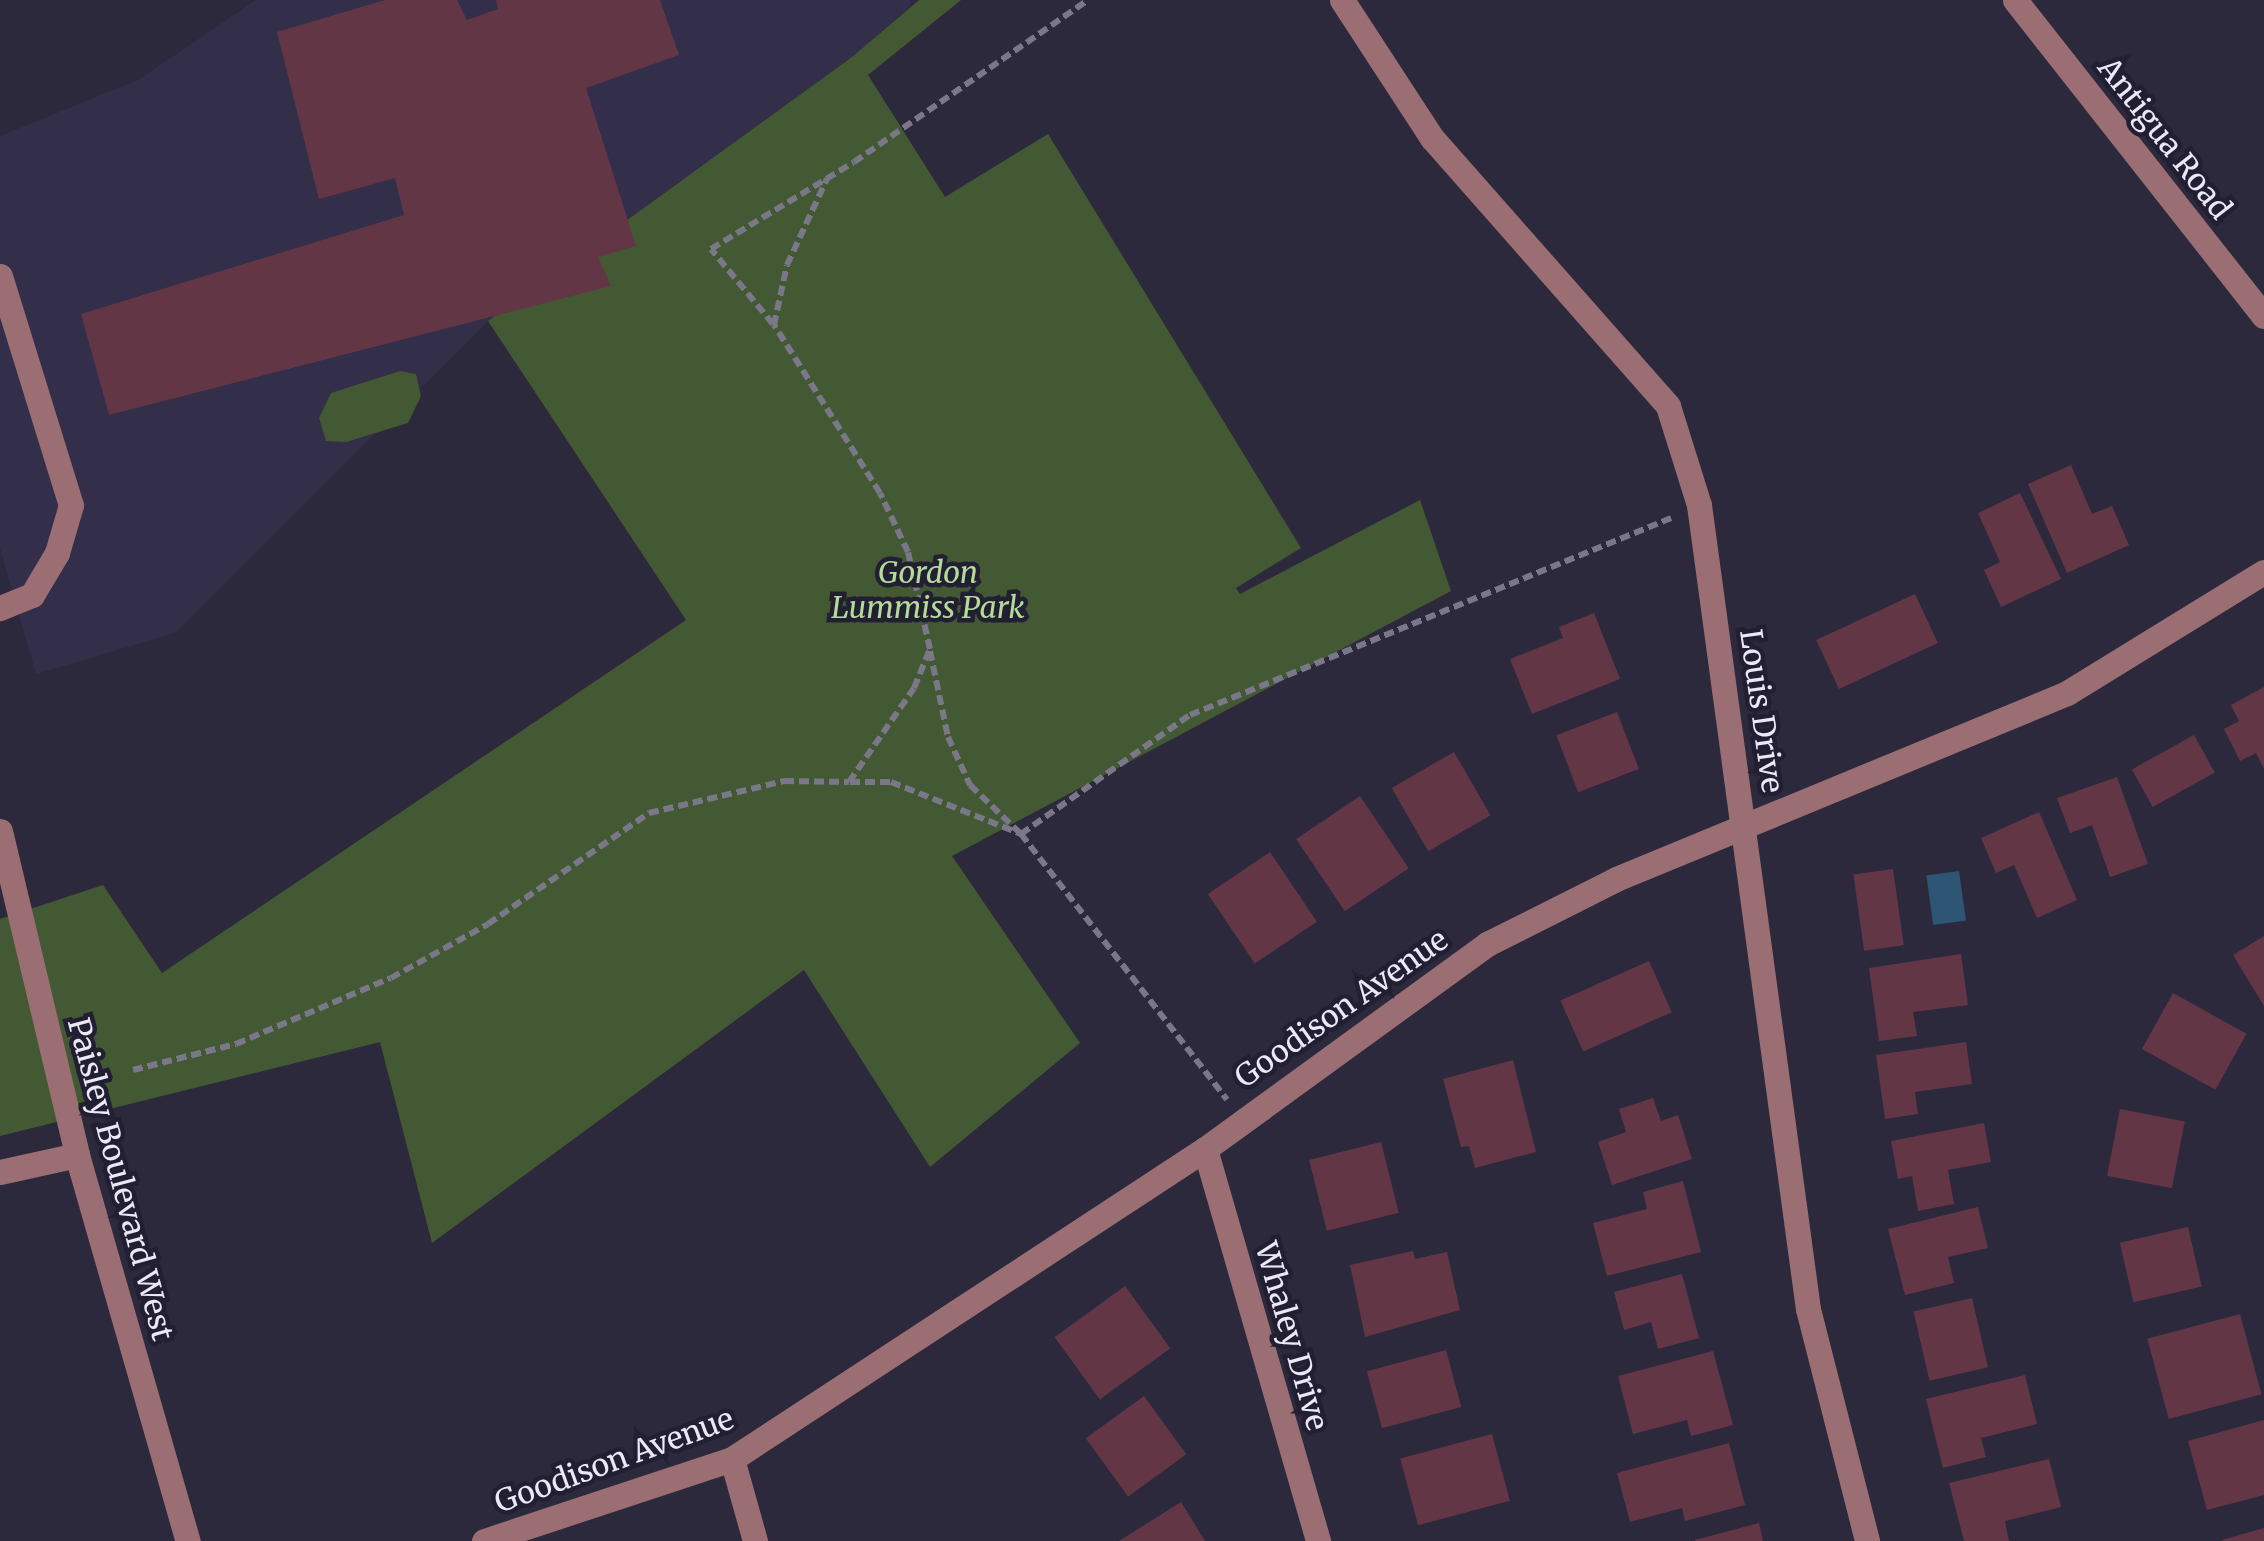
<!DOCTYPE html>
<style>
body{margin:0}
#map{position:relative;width:2264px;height:1541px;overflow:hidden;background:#2c293d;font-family:Merriweather,serif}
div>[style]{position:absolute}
.built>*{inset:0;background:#332e49}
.green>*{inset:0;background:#435933}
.water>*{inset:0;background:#2e5674;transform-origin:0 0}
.building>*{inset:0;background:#633646;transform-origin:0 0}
.path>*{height:6px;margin-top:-3px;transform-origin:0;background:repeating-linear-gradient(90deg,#7a7789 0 10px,transparent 0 15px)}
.minor>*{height:25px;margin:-12.5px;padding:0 12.5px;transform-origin:12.5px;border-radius:12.5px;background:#9b6e73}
span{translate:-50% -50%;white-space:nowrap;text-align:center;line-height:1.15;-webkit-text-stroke:9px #221f33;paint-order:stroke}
.street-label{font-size:30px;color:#ebe9f7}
.park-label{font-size:30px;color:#b5db99;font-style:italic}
</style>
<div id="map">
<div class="built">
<div style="clip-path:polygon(256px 0,910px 0,911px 6px,852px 57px,488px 321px,175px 633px,36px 674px,0 548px,0 136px,138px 80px)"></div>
</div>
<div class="green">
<div style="clip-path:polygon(919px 0,961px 0,868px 75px,945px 197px,1048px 134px,1301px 548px,1236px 588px,1240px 594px,1420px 500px,1451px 591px,952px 856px,1080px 1043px,930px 1167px,804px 970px,432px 1243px,380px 1042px,0 1136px,0 919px,103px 885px,162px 973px,686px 620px,488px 321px,852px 57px)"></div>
<div style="clip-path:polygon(400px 371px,416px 374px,421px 396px,408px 423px,346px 442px,326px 441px,319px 418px,331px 393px)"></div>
</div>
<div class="water">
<div style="left:1959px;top:871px;width:50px;height:33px;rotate:82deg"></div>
</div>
<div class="building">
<div style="clip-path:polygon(385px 0,457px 0,467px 20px,498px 9px,496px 0,660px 0,679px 55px,586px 88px,636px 246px,598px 257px,611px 286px,109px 415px,81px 314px,404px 215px,395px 178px,319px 199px,277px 32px)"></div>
<div style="clip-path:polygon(2071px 465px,2092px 514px,2112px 506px,2129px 545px,2067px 573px,2028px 484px)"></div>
<div style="clip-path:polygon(2020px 493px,2061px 579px,2001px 607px,1984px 570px,2000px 562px,1978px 513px)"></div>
<div style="left:1915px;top:594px;width:54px;height:109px;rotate:65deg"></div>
<div style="clip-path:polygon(1594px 613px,1620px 679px,1532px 714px,1510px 659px,1563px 638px,1559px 627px)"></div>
<div style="clip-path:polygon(2264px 687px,2264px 769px,2256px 753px,2240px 761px,2224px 729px,2239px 721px,2231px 705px)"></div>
<div style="left:1617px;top:712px;width:61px;height:65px;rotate:69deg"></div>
<div style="left:2194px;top:735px;width:43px;height:71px;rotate:61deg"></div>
<div style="left:1454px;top:752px;width:73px;height:72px;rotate:60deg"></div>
<div style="clip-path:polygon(2117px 777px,2148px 864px,2110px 877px,2092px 825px,2070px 833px,2057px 798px)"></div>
<div style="left:1360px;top:796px;width:87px;height:77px;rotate:56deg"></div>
<div style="clip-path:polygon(2039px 812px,2077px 900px,2037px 918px,2014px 865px,1996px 873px,1981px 838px)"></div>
<div style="left:1270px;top:852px;width:84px;height:75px;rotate:56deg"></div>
<div style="left:1893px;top:869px;width:77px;height:40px;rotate:82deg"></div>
<div style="clip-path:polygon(2264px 936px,2264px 1006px,2233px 955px)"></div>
<div style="clip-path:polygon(1961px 954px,1968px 1005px,1913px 1012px,1917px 1036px,1879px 1041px,1869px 968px)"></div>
<div style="left:1649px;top:961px;width:56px;height:97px;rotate:66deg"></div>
<div style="left:2173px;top:993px;width:84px;height:64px;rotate:29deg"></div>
<div style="clip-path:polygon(1966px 1042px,1972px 1084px,1915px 1092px,1918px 1114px,1885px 1119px,1876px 1055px)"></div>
<div style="clip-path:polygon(1513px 1060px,1536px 1152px,1475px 1168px,1469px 1146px,1461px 1147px,1443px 1079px)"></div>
<div style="clip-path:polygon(1653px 1098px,1661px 1121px,1678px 1115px,1692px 1159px,1612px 1185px,1598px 1142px,1626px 1132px,1619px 1109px)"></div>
<div style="left:2120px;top:1109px;width:66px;height:68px;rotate:11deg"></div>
<div style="clip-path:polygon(1984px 1123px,1991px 1162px,1948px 1170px,1954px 1204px,1918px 1211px,1912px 1176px,1898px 1179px,1891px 1141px)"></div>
<div style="left:1381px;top:1142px;width:73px;height:74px;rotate:76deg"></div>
<div style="clip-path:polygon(1683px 1181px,1701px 1252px,1607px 1276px,1593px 1223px,1647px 1209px,1643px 1192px)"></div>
<div style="clip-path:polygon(1978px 1207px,1988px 1248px,1948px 1257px,1954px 1283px,1905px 1295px,1888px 1229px)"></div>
<div style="left:2188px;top:1227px;width:61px;height:70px;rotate:77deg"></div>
<div style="clip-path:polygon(1413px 1251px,1415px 1259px,1447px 1252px,1460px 1310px,1365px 1337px,1350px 1265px)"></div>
<div style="clip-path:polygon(1682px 1274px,1699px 1338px,1658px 1349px,1651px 1322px,1624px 1330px,1614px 1292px)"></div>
<div style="left:1125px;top:1286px;width:77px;height:87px;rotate:54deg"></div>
<div style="left:1972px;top:1298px;width:71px;height:60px;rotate:77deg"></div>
<div style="left:2240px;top:1314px;width:83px;height:96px;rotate:75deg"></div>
<div style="left:1446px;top:1350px;width:59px;height:82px;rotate:75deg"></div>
<div style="clip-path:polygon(1713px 1351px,1733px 1425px,1691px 1436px,1687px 1420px,1633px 1434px,1618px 1376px)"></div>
<div style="clip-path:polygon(2025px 1375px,2037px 1424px,1981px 1438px,1986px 1457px,1943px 1468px,1926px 1399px)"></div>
<div style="left:1144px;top:1396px;width:72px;height:72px;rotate:54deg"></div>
<div style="clip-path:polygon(2264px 1420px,2264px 1495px,2207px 1510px,2188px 1441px)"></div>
<div style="left:1492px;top:1434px;width:69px;height:95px;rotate:75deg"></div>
<div style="clip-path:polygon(1729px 1443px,1745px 1505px,1685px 1521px,1682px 1508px,1630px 1522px,1617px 1473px)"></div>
<div style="clip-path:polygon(2049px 1459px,2061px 1507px,2005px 1521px,2009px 1541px,1964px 1541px,1949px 1483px)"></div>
<div style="clip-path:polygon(1181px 1502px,1205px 1541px,1119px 1541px)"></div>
<div style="clip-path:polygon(1759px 1523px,1763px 1541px,1695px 1541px,1695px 1540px)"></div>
<div style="clip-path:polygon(2264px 1528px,2264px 1541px,2222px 1541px,2222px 1540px)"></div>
</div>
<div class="path">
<div style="left:773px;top:324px;width:97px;rotate:-129.6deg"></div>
<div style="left:711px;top:249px;width:167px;rotate:-31.3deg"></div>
<div style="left:854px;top:162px;width:285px;rotate:-34.7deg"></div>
<div style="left:930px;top:651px;width:88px;rotate:78.2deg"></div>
<div style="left:948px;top:737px;width:53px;rotate:65.4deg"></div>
<div style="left:970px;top:785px;width:71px;rotate:43.9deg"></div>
<div style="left:1021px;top:834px;width:336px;rotate:52.2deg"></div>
<div style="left:850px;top:782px;width:41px"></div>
<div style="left:891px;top:782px;width:140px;rotate:21.8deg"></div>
<div style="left:1021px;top:834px;width:207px;rotate:-35.2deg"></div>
<div style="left:1190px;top:715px;width:520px;rotate:-22.27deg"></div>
<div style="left:133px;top:1070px;width:106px;rotate:-14.2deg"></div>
<div style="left:236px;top:1044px;width:168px;rotate:-23.1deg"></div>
<div style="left:391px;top:978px;width:111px;rotate:-29.1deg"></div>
<div style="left:488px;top:924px;width:196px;rotate:-34.6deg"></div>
<div style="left:649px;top:813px;width:139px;rotate:-13.3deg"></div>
<div style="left:784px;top:781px;width:65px;rotate:0.9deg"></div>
<div style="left:849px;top:782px;width:114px;rotate:-55.3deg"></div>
<div style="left:914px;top:688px;width:42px;rotate:-67.7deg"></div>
<div style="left:930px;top:649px;width:99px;rotate:-102.8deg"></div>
<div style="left:908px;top:552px;width:65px;rotate:-115.4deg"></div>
<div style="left:880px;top:493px;width:199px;rotate:-122.2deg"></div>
<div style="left:774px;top:325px;width:61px;rotate:-77.8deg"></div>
<div style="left:787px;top:265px;width:95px;rotate:-65.1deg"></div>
</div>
<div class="minor">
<div style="left:1342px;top:0;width:165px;rotate:56.9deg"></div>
<div style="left:1432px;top:138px;width:357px;rotate:48.6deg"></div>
<div style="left:1668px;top:406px;width:104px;rotate:72.6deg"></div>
<div style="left:1699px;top:505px;width:811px;rotate:82.28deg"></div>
<div style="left:1808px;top:1309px;width:239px;rotate:75.7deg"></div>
<div style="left:2015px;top:0;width:402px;rotate:51.8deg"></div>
<div style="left:0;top:276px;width:240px;rotate:72.8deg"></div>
<div style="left:71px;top:505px;width:50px;rotate:106.3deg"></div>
<div style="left:57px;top:553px;width:49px;rotate:120.8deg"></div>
<div style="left:32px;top:595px;width:35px;rotate:158deg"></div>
<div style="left:0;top:831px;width:333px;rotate:76.6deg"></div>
<div style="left:77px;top:1155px;width:402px;rotate:74deg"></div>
<div style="left:1205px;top:1149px;width:408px;rotate:73.9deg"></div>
<div style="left:0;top:1172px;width:79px;rotate:-12.4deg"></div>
<div style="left:732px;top:1459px;width:85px;rotate:74.3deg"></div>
<div style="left:484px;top:1541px;width:261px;rotate:-18.3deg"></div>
<div style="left:732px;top:1459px;width:566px;rotate:-33.24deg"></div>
<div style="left:1205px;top:1149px;width:349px;rotate:-36deg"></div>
<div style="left:1487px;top:944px;width:144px;rotate:-26.7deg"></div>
<div style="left:1616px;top:879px;width:488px;rotate:-22.4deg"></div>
<div style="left:2067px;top:693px;width:231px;rotate:-31.6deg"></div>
</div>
<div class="street-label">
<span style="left:2165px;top:138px;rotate:52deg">Antigua Road</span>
<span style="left:1762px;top:711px;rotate:82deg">Louis Drive</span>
<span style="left:1341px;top:1008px;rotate:-35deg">Goodison Avenue</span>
<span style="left:121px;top:1179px;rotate:75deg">Paisley Boulevard West</span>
<span style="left:1292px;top:1336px;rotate:74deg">Whaley Drive</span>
<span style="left:614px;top:1460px;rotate:-20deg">Goodison Avenue</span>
</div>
<div class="park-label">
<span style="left:928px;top:589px">Gordon<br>Lummiss Park</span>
</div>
</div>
